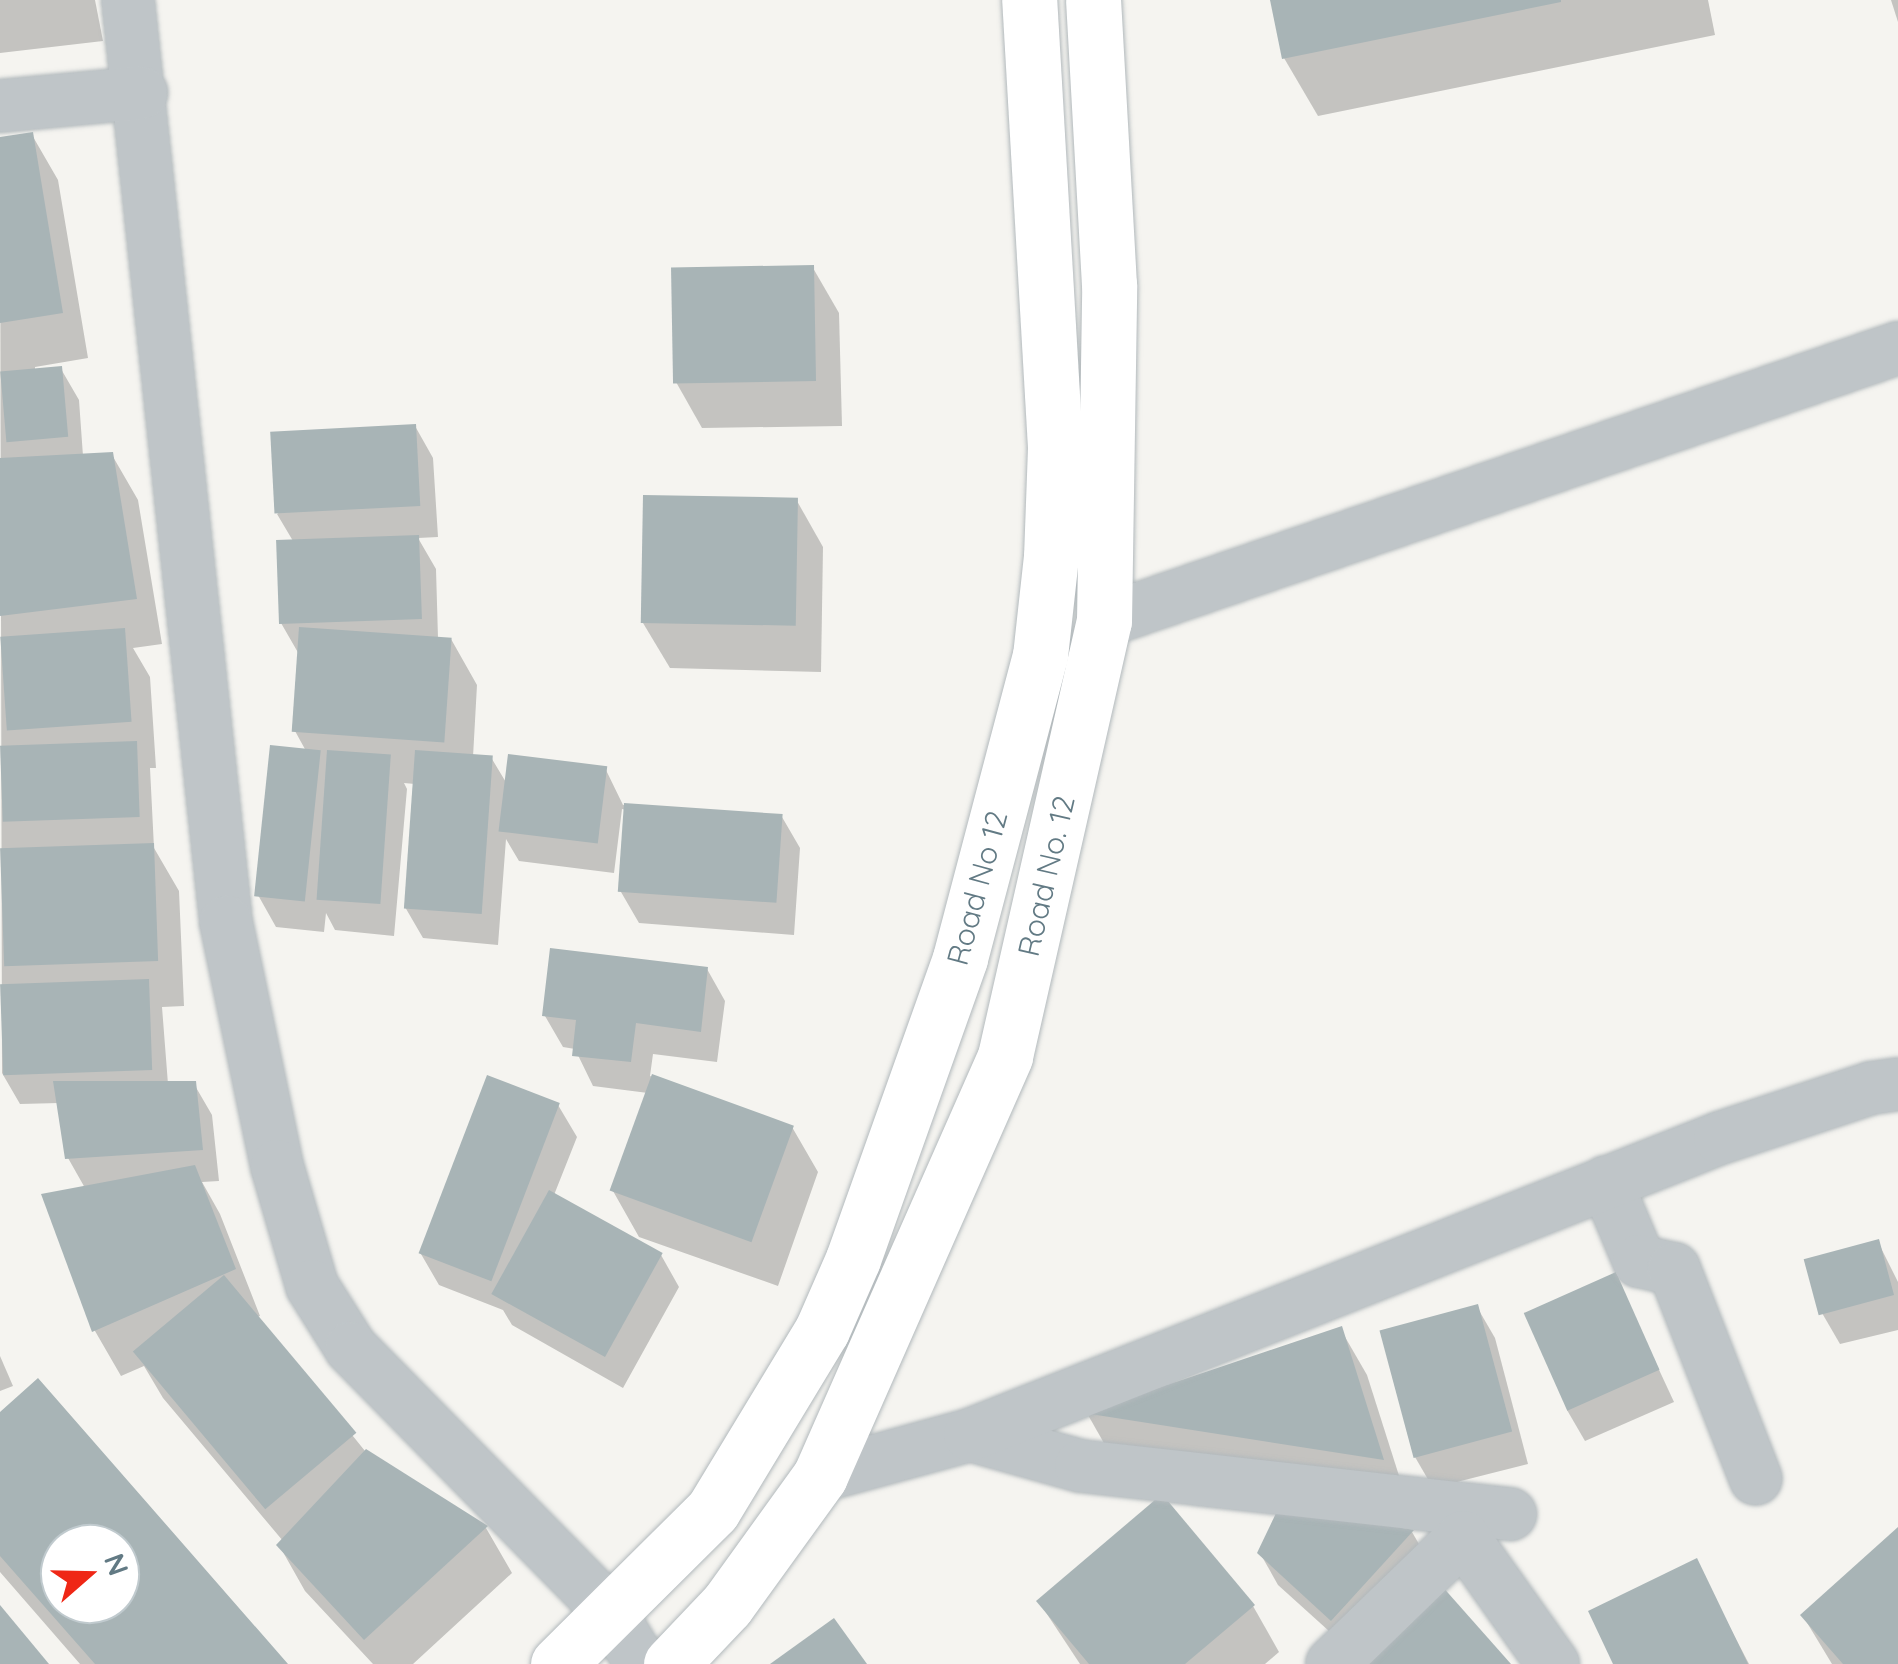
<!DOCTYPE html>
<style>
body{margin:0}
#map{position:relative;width:1898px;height:1664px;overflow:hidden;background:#f5f4f0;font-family:Quicksand,sans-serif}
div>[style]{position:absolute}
.shadow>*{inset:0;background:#0003}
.building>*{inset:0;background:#a8b4b6;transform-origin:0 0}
.roads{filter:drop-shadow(0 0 2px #b2b9bc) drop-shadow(0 0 2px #b2b9bc)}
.street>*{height:52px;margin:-26px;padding:0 26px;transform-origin:26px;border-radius:26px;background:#bfc5c8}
.secondary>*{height:55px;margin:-27.5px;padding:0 27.5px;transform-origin:27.5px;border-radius:27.5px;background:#fff}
span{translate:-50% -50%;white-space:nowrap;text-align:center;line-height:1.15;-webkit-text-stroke:10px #fff;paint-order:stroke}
.street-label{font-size:30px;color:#627a84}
.north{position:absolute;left:40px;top:1524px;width:100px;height:100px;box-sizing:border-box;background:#fff;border:2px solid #c0cace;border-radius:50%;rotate:70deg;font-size:28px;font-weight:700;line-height:40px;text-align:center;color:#627a84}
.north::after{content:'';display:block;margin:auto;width:35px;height:45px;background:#ef2716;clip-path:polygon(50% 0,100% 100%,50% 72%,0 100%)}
</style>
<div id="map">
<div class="shadow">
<div style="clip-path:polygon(0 0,95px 0,103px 41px,0 53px)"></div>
<div style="clip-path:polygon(1272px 0,1708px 0,1715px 35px,1318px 116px,1284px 58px)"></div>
<div style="clip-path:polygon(1891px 0,1898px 0,1898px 22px)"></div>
<div style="clip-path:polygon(32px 135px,58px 180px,88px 358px,35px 367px,35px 371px,61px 369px,79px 400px,83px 456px,112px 455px,138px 500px,162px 644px,133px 648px,150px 677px,156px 768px,150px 768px,154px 848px,179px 891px,184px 1006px,162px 1007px,168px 1084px,194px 1084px,212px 1115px,219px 1181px,202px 1182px,220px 1214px,260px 1316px,257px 1317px,365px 1451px,486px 1528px,512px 1573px,413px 1664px,373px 1664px,305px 1591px,279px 1545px,283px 1541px,163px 1398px,144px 1366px,121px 1376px,95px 1331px,85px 1188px,68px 1158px,59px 1103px,20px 1104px,2px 1073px,0 140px)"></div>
<div style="clip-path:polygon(813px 268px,839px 313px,842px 426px,702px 428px,676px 382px)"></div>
<div style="clip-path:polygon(415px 426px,433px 458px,438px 537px,418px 538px,436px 569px,438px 638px,451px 639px,477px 685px,473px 757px,492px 759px,507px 784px,605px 768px,623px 805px,782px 817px,800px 848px,794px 935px,639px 923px,621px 892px,626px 810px,622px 809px,614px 873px,519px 861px,506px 839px,498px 945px,423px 938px,405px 907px,415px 784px,404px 783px,407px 789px,394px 936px,335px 930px,326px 913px,324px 932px,276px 927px,258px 895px,306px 751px,295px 731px,300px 656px,281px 623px,293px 541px,277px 514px)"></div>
<div style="clip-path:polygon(797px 501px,823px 547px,821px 672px,670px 668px,643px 623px)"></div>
<div style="clip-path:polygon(707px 969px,725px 1001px,717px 1062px,653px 1054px,650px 1076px,792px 1127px,818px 1172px,778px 1286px,639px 1237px,613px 1191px,648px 1093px,593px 1086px,575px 1049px,563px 1047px,545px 1016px)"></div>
<div style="clip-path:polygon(558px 1105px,577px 1137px,554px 1195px,661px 1255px,679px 1287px,623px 1388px,512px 1325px,503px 1310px,439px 1285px,421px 1254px)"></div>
<div style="clip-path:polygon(1878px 1242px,1898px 1282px,1898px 1330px,1840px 1344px,1822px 1313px)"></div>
<div style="clip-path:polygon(1615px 1275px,1674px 1402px,1585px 1441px,1567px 1410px)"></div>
<div style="clip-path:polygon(1477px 1307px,1495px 1338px,1528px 1464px,1433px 1488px,1415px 1457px)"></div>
<div style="clip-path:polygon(1341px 1330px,1367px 1375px,1408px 1504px,1113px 1459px,1088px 1415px)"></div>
<div style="clip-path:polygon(0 1356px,13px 1386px,0 1391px)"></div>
<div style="clip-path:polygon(evenodd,0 1415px,285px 1664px,80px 1664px,0 1572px,0 1415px,60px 1544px,120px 1544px,120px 1604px,60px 1604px,60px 1544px)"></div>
<div style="clip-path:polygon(1280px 1510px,1412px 1532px,1430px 1563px,1350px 1650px,1278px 1585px,1260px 1553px)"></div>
<div style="clip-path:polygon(1898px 1531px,1898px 1664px,1832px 1664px,1803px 1616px)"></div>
<div style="clip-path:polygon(1696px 1562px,1749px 1664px,1616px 1664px)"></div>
<div style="clip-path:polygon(1039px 1602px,1253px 1606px,1279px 1652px,1265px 1664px,1080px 1664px)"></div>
</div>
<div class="building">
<div style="clip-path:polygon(1270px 0,1561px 0,1561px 2px,1282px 59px)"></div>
<div style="clip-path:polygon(33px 132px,63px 313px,0 323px,0 137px)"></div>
<div style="left:814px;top:265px;width:116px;height:143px;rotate:89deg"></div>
<div style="left:62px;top:366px;width:71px;height:62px;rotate:85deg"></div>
<div style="left:416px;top:424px;width:82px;height:146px;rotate:87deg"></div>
<div style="clip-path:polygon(113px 452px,137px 599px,0 616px,0 458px)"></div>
<div style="left:643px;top:495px;width:155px;height:128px;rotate:1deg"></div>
<div style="left:419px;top:535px;width:84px;height:143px;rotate:88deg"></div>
<div style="left:299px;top:627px;width:153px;height:105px;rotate:4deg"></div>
<div style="left:125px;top:628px;width:94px;height:125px;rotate:86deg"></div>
<div style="left:137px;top:741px;width:76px;height:137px;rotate:88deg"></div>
<div style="left:270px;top:745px;width:51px;height:152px;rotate:6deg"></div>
<div style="left:327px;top:750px;width:64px;height:150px;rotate:4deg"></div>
<div style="left:415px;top:750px;width:78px;height:159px;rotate:4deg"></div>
<div style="left:508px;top:754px;width:100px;height:78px;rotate:7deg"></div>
<div style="left:624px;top:803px;width:159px;height:89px;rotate:4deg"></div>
<div style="left:154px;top:843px;width:118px;height:154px;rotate:88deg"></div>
<div style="clip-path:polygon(550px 948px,708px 967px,701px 1032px,636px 1023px,631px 1062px,572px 1056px,576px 1020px,542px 1016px)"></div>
<div style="left:149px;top:979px;width:91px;height:149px;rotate:88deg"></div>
<div style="left:652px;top:1074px;width:151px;height:124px;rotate:20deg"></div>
<div style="left:487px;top:1075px;width:78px;height:191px;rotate:21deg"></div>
<div style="clip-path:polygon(53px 1081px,196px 1081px,203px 1150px,65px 1159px)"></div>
<div style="clip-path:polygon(195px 1165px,236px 1269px,92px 1332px,41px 1194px)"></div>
<div style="left:549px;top:1190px;width:130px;height:119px;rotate:29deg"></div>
<div style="left:1879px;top:1239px;width:58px;height:78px;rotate:75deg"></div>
<div style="left:1616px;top:1272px;width:107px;height:101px;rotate:66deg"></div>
<div style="left:224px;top:1275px;width:206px;height:119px;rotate:50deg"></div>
<div style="left:1478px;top:1304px;width:132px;height:102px;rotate:75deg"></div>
<div style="clip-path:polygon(1342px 1326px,1384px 1460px,1084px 1413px)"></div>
<div style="clip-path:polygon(evenodd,38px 1378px,288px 1664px,95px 1664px,0 1556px,0 1412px,38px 1378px,60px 1544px,120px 1544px,120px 1604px,60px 1604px,60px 1544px)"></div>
<div style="clip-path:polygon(366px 1449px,488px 1526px,364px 1640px,276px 1545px)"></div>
<div style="clip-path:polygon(1162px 1494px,1255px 1605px,1185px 1664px,1089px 1664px,1036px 1601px)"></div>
<div style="clip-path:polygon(1279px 1507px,1414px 1530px,1331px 1621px,1257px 1553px)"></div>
<div style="clip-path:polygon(1898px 1527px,1898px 1664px,1843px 1664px,1800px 1615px)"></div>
<div style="clip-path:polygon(1697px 1558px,1748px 1664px,1613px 1664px,1588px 1611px)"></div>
<div style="clip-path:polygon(1441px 1585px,1511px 1664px,1352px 1664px)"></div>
<div style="clip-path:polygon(0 1605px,49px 1664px,0 1664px)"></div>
<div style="clip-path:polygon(834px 1618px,867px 1664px,770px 1664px)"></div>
</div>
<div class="roads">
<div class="street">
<div style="left:128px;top:0;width:927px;rotate:83.93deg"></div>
<div style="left:226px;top:922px;width:249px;rotate:78.2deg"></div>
<div style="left:277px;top:1166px;width:125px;rotate:73.7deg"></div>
<div style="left:312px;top:1286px;width:73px;rotate:57.8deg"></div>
<div style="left:351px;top:1348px;width:370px;rotate:45.5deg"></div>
<div style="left:610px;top:1612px;width:61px;rotate:59.2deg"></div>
<div style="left:0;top:106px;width:142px;rotate:-5.3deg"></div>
<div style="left:1104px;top:621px;width:840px;rotate:-18.97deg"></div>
<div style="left:1606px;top:1182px;width:86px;rotate:67.3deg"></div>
<div style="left:1639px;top:1261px;width:36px;rotate:13deg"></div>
<div style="left:1674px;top:1269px;width:225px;rotate:68.7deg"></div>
<div style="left:970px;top:1435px;width:115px;rotate:15.6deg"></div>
<div style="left:1081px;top:1466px;width:432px;rotate:6.4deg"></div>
<div style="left:820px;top:1476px;width:156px;rotate:-15.3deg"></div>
<div style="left:970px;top:1435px;width:807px;rotate:-21.6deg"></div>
<div style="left:1720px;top:1138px;width:159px;rotate:-18.3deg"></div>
<div style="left:1871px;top:1088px;width:27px;rotate:-8deg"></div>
<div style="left:1332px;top:1664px;width:182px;rotate:-44.1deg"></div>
<div style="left:1463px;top:1537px;width:156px;rotate:54.7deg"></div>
</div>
<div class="secondary">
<div style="left:558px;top:1664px;width:218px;rotate:-44.8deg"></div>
<div style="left:713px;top:1510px;width:210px;rotate:-58.8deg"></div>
<div style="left:822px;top:1330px;width:77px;rotate:-66.4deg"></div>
<div style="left:853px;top:1259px;width:319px;rotate:-70.4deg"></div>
<div style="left:960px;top:958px;width:312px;rotate:-75.2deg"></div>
<div style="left:1040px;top:656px;width:100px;rotate:-83.7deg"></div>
<div style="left:1051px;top:557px;width:110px;rotate:-87.9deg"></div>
<div style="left:1055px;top:447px;width:448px;rotate:-93.3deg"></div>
<div style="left:671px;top:1664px;width:81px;rotate:-46.5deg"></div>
<div style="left:727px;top:1605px;width:159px;rotate:-54.2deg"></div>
<div style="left:820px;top:1476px;width:459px;rotate:-66.2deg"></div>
<div style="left:1005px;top:1056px;width:446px;rotate:-77.2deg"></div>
<div style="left:1104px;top:621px;width:336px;rotate:-89.1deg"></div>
<div style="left:1109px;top:285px;width:285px;rotate:-93.2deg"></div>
</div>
</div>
<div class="street-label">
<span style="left:1046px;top:876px;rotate:-77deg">Road No. 12</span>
<span style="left:977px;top:888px;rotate:-75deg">Road No 12</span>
</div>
<div class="north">N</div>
</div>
